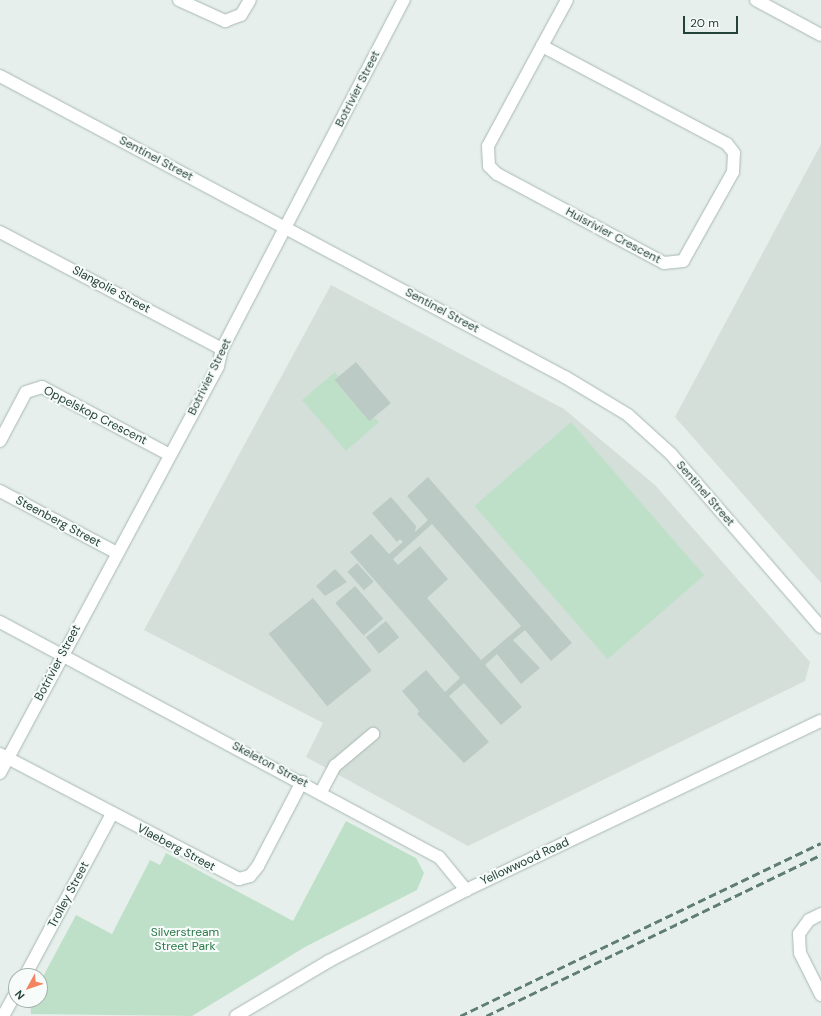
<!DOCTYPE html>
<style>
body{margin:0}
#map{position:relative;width:821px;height:1016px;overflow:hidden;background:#e6efeb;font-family:"DM Sans",sans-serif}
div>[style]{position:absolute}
.built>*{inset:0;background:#d4dfda}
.green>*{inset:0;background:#bfe0c8;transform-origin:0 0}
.building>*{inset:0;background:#bbcac4;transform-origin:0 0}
.roads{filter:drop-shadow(0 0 1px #a8b8b2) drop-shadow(0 0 1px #a8b8b2)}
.minor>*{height:12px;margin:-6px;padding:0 6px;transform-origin:6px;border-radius:6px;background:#fff}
.rail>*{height:3px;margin-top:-1.5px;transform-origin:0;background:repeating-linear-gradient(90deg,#5f7d75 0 8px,transparent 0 12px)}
span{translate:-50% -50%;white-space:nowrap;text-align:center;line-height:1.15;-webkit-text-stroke:4px #f7fbf9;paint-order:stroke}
.street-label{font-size:12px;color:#24423a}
.park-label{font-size:12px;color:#2d7a4b}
.north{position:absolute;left:8px;top:968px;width:40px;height:40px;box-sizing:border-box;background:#f7fbf9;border:1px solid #a3b1ad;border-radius:50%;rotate:230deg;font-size:11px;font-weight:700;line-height:16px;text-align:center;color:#24423a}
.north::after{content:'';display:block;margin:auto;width:14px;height:18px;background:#f4845f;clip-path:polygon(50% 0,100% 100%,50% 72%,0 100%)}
.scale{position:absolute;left:683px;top:16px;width:55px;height:18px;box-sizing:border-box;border:2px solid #24423a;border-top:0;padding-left:5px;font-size:12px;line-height:14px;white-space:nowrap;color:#24423a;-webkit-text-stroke:3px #f7fbf9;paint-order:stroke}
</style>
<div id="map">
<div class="built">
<div style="clip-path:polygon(821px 144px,821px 583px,675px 417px)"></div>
<div style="clip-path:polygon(331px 285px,564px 409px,655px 485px,810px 662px,805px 681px,468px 846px,306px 757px,323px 723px,144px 630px)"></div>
</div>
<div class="green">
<div style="clip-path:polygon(335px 372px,339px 377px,335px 381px,369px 421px,374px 417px,379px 422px,346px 451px,302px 400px)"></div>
<div style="left:571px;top:422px;width:203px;height:128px;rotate:49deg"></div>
<div style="clip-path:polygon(346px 821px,416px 858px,424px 873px,417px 890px,305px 947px,192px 1016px,31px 1014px,30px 1000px,40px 1000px,40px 982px,76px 915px,112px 934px,150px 860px,160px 865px,166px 853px,293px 921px)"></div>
</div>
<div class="building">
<div style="left:356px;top:362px;width:54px;height:28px;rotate:50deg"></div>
<div style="clip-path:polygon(evenodd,428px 477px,572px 643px,551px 661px,525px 630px,513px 640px,540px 668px,521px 684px,497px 654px,485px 665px,522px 707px,501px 725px,464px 683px,449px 696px,489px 742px,464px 763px,417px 714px,419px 711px,402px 691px,426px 670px,445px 692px,460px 678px,350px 552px,371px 534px,389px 554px,403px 542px,400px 539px,397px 542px,372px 513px,391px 497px,416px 526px,415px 532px,428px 520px,407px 496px,428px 477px,432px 524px,521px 626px,481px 660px,427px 598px,448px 579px,420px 546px,398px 565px,393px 559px,432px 524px)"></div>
<div style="left:357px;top:563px;width:25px;height:13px;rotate:48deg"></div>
<div style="clip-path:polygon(335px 569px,347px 582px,325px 596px,316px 586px)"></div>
<div style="left:355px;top:586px;width:43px;height:26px;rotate:49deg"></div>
<div style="left:313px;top:598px;width:93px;height:57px;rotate:51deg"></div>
<div style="left:386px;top:621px;width:21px;height:26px;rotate:51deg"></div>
</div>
<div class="roads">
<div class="minor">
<div style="left:179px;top:0;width:51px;rotate:24.5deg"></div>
<div style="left:225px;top:21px;width:17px;rotate:-21deg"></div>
<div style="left:241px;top:15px;width:17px;rotate:-59deg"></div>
<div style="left:756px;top:0;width:74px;rotate:28.3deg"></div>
<div style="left:542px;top:46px;width:209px;rotate:27.9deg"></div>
<div style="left:727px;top:144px;width:11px;rotate:52deg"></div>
<div style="left:734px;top:153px;width:19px;rotate:93deg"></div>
<div style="left:733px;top:172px;width:102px;rotate:119.3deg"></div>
<div style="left:683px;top:261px;width:19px;rotate:174deg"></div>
<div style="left:664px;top:263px;width:189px;rotate:-151.9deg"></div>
<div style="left:497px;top:174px;width:11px;rotate:-135deg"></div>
<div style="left:489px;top:166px;width:20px;rotate:-93deg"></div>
<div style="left:488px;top:146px;width:114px;rotate:-61.6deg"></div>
<div style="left:542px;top:46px;width:52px;rotate:-61.5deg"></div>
<div style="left:0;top:76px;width:640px;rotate:28.05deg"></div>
<div style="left:565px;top:377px;width:74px;rotate:31.1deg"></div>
<div style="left:628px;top:415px;width:58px;rotate:42.2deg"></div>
<div style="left:671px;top:454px;width:229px;rotate:49.1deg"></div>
<div style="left:0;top:232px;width:251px;rotate:27.8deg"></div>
<div style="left:0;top:441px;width:55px;rotate:-62deg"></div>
<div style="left:26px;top:392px;width:17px;rotate:-17deg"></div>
<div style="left:42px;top:387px;width:145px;rotate:28deg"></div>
<div style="left:0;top:491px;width:132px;rotate:27.9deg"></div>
<div style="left:0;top:622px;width:498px;rotate:28.2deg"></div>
<div style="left:439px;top:857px;width:43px;rotate:50.7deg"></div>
<div style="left:0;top:754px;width:270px;rotate:27.6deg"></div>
<div style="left:239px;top:879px;width:11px;rotate:-15deg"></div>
<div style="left:250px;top:876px;width:13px;rotate:-51deg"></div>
<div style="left:258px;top:866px;width:95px;rotate:-62.4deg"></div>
<div style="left:0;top:773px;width:462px;rotate:-61.8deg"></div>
<div style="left:218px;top:366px;width:17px;rotate:-77deg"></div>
<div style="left:222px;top:349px;width:394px;rotate:-62.5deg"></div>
<div style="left:321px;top:792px;width:30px;rotate:-62deg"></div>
<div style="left:335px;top:766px;width:50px;rotate:-40.1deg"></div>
<div style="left:821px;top:914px;width:13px;rotate:153deg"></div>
<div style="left:809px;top:920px;width:17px;rotate:126deg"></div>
<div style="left:799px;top:934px;width:19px;rotate:87deg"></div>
<div style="left:800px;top:953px;width:47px;rotate:63.4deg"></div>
<div style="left:25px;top:976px;width:184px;rotate:-61.8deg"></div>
<div style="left:3px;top:1016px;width:26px;rotate:-61deg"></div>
<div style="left:236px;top:1016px;width:108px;rotate:-30.6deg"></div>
<div style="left:329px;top:961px;width:154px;rotate:-27.4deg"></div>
<div style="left:466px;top:890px;width:393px;rotate:-25.5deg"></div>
</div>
</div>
<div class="rail">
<div style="left:460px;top:1016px;width:400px;rotate:-25.6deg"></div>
<div style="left:486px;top:1016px;width:372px;rotate:-25.7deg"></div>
</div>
<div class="street-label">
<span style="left:358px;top:89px;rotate:-63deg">Botrivier Street</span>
<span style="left:156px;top:159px;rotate:28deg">Sentinel Street</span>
<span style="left:613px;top:236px;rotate:28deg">Huisrivier Crescent</span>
<span style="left:111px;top:290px;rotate:28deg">Slangolie Street</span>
<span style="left:442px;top:311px;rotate:28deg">Sentinel Street</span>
<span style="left:210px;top:377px;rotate:-64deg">Botrivier Street</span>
<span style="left:95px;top:416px;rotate:27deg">Oppelskop Crescent</span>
<span style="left:705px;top:494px;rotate:49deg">Sentinel Street</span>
<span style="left:58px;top:522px;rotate:28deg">Steenberg Street</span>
<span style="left:58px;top:663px;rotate:-62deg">Botrivier Street</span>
<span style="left:270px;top:765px;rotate:28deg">Skeleton Street</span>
<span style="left:176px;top:848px;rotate:28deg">Vlaeberg Street</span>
<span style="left:525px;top:862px;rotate:-25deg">Yellowwood Road</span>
<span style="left:69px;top:895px;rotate:-62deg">Trolley Street</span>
</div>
<div class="park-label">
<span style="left:185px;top:940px">Silverstream<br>Street Park</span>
</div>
<div class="north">N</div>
<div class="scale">20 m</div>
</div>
